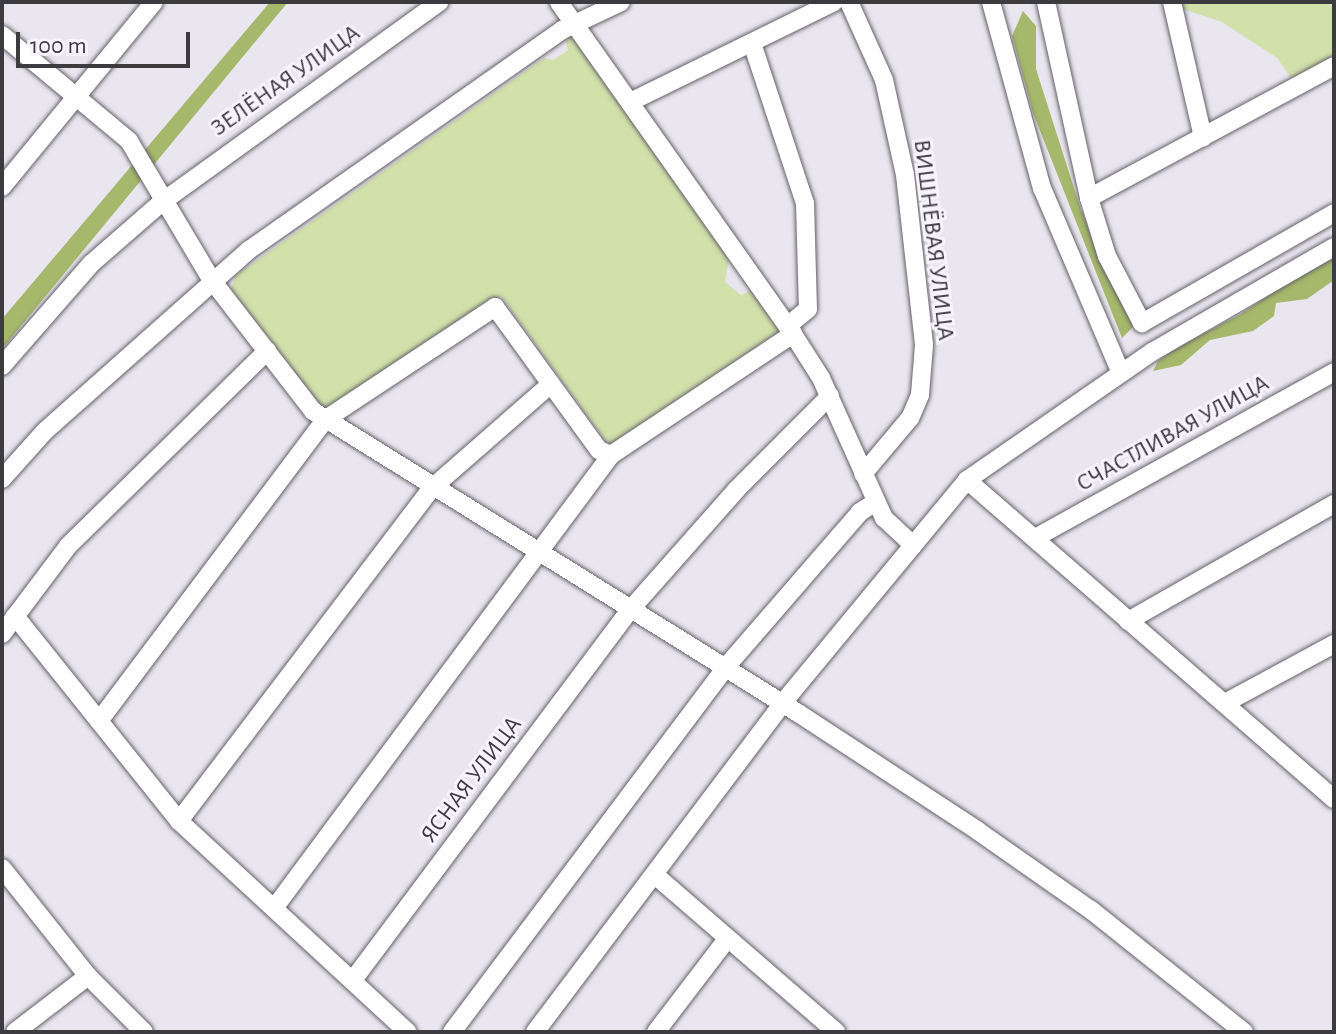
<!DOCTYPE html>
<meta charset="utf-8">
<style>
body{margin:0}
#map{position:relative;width:1336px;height:1034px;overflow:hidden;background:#e9e6ef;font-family:"Alegreya Sans",sans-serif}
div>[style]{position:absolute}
.green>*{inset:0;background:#d2e0aa}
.forest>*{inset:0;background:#a6b86b}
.roads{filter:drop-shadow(0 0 2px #646169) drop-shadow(0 0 2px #646169)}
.minor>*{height:18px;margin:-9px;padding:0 9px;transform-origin:9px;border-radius:9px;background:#fff}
span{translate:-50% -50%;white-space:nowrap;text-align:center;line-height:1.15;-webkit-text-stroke:6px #f7f3fc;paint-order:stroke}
.street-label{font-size:24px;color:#3c3b3f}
.frame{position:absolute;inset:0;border:4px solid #3c3b3f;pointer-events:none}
.scale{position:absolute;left:16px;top:32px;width:174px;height:36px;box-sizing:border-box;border:4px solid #3c3b3f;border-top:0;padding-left:10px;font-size:24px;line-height:28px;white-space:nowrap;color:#3c3b3f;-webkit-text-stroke:6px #f7f3fc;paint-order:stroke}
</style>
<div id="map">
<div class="green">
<div style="clip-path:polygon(1179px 2px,1334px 2px,1334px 63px,1296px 85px,1277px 58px,1222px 22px,1180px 8px)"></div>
<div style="clip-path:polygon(576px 36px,729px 259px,725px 282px,741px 295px,753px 290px,782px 329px,610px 447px,501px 296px,325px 412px,231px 289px,236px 275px,544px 58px,553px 60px,568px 50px,565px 40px)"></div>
</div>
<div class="forest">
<div style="clip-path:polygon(270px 2px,288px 2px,2px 349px,2px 319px)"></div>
<div style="clip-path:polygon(1023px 11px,1036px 26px,1036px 69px,1081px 210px,1133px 327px,1122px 338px,1033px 113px,1012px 36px)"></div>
<div style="clip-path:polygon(1334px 250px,1334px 280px,1307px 299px,1276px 303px,1274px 316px,1253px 331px,1210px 340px,1181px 365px,1153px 371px,1158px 361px,1178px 347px,1241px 314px)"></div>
</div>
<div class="roads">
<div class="minor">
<div style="left:849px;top:2px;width:85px;rotate:65.8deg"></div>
<div style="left:884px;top:80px;width:97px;rotate:77.5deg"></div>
<div style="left:905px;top:175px;width:171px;rotate:83.6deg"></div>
<div style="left:924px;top:345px;width:50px;rotate:94.6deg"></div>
<div style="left:920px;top:395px;width:25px;rotate:113deg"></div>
<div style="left:910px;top:418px;width:73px;rotate:130deg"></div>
<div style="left:991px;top:2px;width:193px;rotate:74.7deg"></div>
<div style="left:1042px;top:188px;width:201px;rotate:66.9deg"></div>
<div style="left:1046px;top:2px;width:201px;rotate:77.6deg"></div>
<div style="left:1089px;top:198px;width:61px;rotate:72.8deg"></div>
<div style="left:1107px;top:256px;width:76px;rotate:62.4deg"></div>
<div style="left:1142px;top:323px;width:221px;rotate:-29.8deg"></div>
<div style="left:1172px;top:2px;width:139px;rotate:77.1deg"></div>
<div style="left:2px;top:35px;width:165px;rotate:39.8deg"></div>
<div style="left:129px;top:141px;width:161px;rotate:59.3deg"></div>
<div style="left:211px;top:279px;width:167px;rotate:52.3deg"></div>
<div style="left:313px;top:411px;width:571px;rotate:31.91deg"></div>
<div style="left:798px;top:713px;width:215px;rotate:33.2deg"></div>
<div style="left:978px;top:831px;width:138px;rotate:35deg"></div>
<div style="left:1091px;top:910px;width:196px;rotate:38.6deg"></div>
<div style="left:752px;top:43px;width:169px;rotate:71.7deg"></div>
<div style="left:805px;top:203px;width:106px;rotate:88.4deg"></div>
<div style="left:808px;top:309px;width:26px;rotate:140deg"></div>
<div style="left:630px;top:102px;width:227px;rotate:-26.1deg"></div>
<div style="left:2px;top:187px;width:239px;rotate:-50.6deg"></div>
<div style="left:1089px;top:198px;width:278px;rotate:-28.3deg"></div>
<div style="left:793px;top:334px;width:52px;rotate:57.5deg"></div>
<div style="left:821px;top:378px;width:154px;rotate:65.8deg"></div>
<div style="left:884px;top:518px;width:40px;rotate:43deg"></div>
<div style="left:2px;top:366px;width:137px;rotate:-48.9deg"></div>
<div style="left:92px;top:263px;width:93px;rotate:-41.1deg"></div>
<div style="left:162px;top:202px;width:342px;rotate:-35.8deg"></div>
<div style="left:2px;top:479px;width:64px;rotate:-48.1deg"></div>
<div style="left:45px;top:431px;width:273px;rotate:-41.6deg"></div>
<div style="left:249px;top:250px;width:383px;rotate:-35.1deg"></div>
<div style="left:562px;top:30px;width:65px;rotate:-25.4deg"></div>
<div style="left:967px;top:480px;width:486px;rotate:41deg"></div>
<div style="left:1035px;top:538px;width:342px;rotate:-29deg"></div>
<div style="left:15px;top:616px;width:263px;rotate:51.3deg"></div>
<div style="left:179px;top:821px;width:311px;rotate:42.7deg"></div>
<div style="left:1128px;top:621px;width:237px;rotate:-29.6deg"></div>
<div style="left:2px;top:634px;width:110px;rotate:-53.1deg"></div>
<div style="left:68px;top:546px;width:279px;rotate:-44.4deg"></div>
<div style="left:1225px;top:703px;width:124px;rotate:-28.4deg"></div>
<div style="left:99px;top:721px;width:378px;rotate:-53.1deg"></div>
<div style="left:326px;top:419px;width:203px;rotate:-33.5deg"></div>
<div style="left:495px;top:307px;width:177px;rotate:54deg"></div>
<div style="left:599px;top:450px;width:13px;rotate:23deg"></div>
<div style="left:179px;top:821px;width:418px;rotate:-52.8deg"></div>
<div style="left:432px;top:488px;width:158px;rotate:-41.2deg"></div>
<div style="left:2px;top:868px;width:138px;rotate:51.5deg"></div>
<div style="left:88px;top:976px;width:79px;rotate:45deg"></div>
<div style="left:655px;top:875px;width:240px;rotate:40.9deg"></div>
<div style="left:275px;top:907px;width:563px;rotate:-53.37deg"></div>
<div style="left:611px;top:455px;width:219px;rotate:-33.6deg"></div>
<div style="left:793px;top:334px;width:406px;rotate:-125.2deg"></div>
<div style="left:353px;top:980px;width:462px;rotate:-53.2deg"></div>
<div style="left:630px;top:610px;width:160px;rotate:-48.5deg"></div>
<div style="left:736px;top:490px;width:133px;rotate:-45deg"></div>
<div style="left:15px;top:1032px;width:92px;rotate:-37.5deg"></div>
<div style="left:452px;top:1032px;width:455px;rotate:-53.1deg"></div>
<div style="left:725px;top:668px;width:206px;rotate:-49.1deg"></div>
<div style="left:860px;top:512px;width:19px;rotate:-32deg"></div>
<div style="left:535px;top:1032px;width:409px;rotate:-53deg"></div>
<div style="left:781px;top:705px;width:292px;rotate:-50.4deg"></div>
<div style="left:967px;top:480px;width:225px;rotate:-34.7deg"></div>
<div style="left:1152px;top:352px;width:210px;rotate:-30deg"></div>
<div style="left:656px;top:1032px;width:117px;rotate:-52.6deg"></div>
</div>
</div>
<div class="street-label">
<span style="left:286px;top:81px;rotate:-35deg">ЗЕЛЁНАЯ УЛИЦА</span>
<span style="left:933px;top:240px;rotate:83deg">ВИШНЁВАЯ УЛИЦА</span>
<span style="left:1173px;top:434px;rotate:-29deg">СЧАСТЛИВАЯ УЛИЦА</span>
<span style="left:472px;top:780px;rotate:-53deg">ЯСНАЯ УЛИЦА</span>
</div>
<div class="frame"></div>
<div class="scale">100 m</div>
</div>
